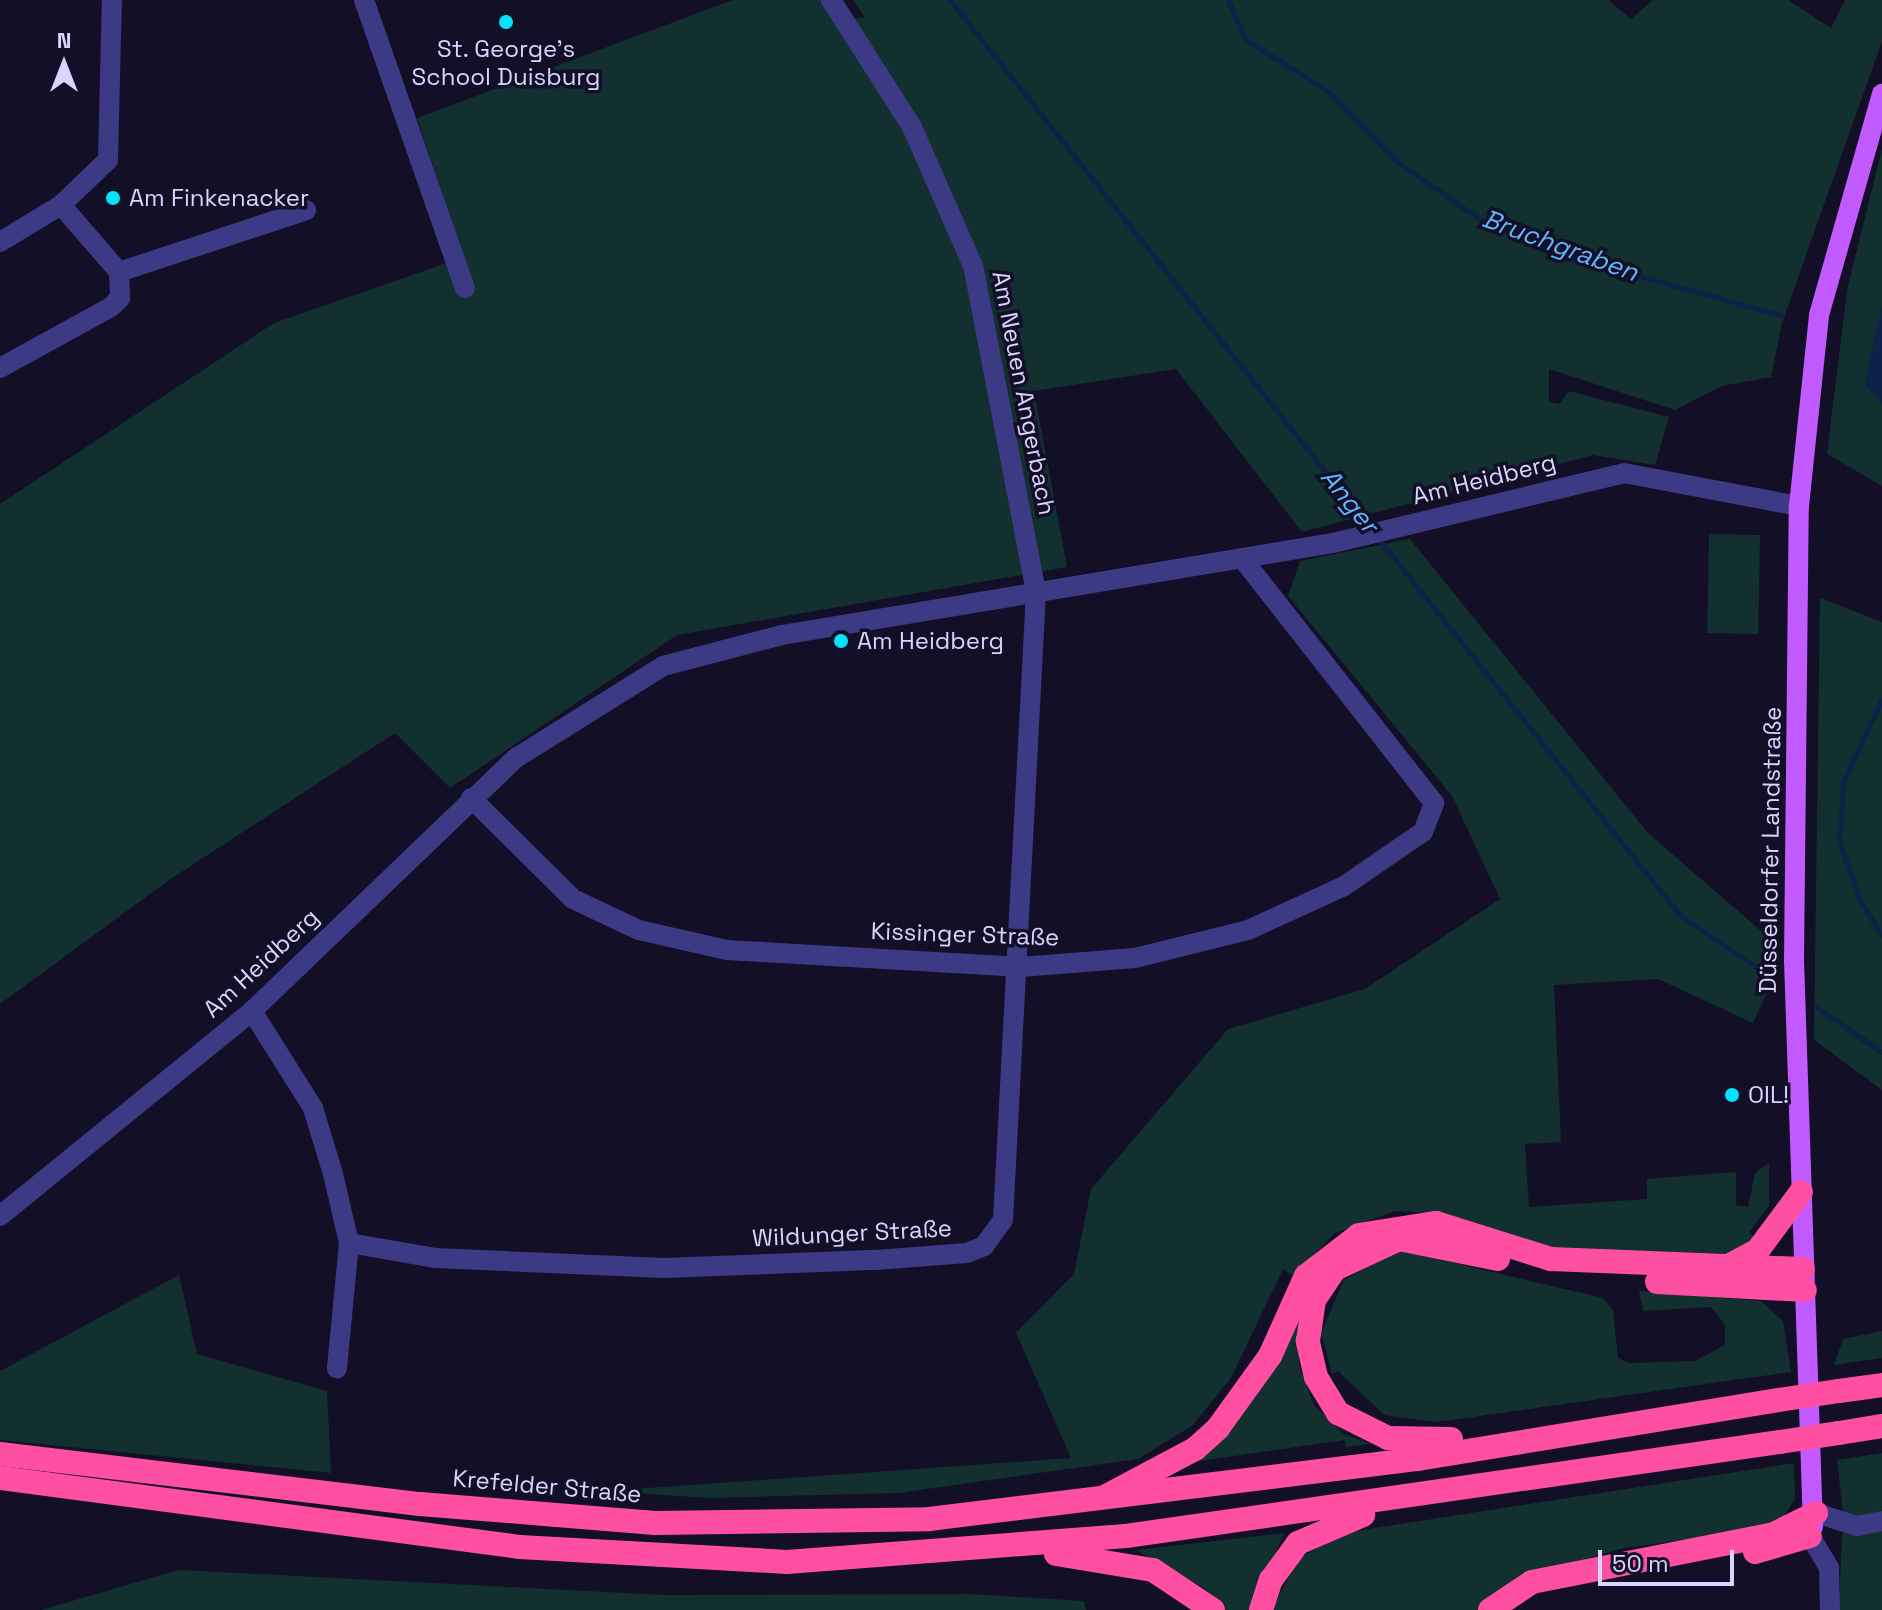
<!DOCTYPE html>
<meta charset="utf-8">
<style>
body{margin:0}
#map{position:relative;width:1882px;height:1610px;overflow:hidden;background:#130f26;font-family:"Space Grotesk",sans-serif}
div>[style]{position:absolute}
.green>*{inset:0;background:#12302f;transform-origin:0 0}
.water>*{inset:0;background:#0c2248}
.stream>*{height:5px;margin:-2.5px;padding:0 2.5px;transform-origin:2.5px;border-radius:2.5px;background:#0c2248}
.minor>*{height:20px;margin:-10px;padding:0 10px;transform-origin:10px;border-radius:10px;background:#3d3a85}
.major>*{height:20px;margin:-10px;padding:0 10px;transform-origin:10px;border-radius:10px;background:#c25bff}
.highway>*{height:24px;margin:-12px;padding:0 12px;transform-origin:12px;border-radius:12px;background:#ff4fa3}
.highway-bridge>*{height:24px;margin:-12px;padding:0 12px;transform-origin:12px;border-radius:12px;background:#ff4fa3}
.dots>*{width:22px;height:22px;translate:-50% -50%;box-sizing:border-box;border:4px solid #130f26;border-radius:50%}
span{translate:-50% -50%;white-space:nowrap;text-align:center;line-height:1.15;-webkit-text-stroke:7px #130f26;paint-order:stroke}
.poi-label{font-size:24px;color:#d9d4ff}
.left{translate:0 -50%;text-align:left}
.street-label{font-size:24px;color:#d9d4ff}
.water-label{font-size:26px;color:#62b6ff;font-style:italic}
.north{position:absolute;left:24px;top:24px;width:80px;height:80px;-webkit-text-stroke:6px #130f26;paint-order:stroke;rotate:0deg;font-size:22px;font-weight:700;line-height:32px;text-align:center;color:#d9d4ff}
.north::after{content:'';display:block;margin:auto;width:28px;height:36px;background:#d9d4ff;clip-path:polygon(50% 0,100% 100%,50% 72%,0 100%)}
.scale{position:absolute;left:1598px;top:1550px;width:136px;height:36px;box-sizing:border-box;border:4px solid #d9d4ff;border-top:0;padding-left:10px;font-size:24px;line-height:28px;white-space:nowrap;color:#d9d4ff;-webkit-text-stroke:6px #130f26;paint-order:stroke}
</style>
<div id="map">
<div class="green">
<div style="clip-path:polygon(733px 0,828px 0,841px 20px,865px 17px,853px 0,1608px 0,1631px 19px,1653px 0,1788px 0,1831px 28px,1845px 0,1882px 0,1882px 41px,1782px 323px,1771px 377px,1722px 386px,1675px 410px,1549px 369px,1549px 402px,1559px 404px,1569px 391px,1669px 417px,1655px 465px,1593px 455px,1302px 532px,1176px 369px,1034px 391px,1067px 567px,677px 635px,450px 788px,395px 733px,169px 880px,0 1004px,0 504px,274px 323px,464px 257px,417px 118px)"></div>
<div style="clip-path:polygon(1882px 149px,1882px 486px,1827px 454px,1847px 290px)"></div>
<div style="left:1709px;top:534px;width:51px;height:99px;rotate:1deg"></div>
<div style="clip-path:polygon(1410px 539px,1648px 833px,1767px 936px,1767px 993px,1753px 1023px,1658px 979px,1554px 985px,1561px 1142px,1525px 1144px,1529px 1207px,1647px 1199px,1647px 1179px,1736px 1172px,1736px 1205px,1748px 1207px,1755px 1173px,1769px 1163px,1769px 1206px,1749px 1232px,1756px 1240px,1732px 1254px,1568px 1254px,1439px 1213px,1395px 1211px,1335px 1233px,1293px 1276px,1283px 1269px,1231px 1378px,1192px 1426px,1138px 1459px,899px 1493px,708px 1498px,605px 1491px,1071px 1458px,1016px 1333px,1074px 1274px,1091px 1189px,1228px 1029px,1365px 989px,1500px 899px,1452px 796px,1288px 596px,1300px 561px)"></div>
<div style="clip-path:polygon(1820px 598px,1882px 622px,1882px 1090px,1814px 1040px)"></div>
<div style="clip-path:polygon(1399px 1250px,1603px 1298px,1613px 1310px,1618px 1358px,1628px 1363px,1695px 1361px,1725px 1345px,1725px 1325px,1711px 1307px,1643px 1311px,1639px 1291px,1761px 1301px,1783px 1321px,1791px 1372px,1437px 1422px,1384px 1415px,1338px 1371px,1332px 1374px,1321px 1333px,1344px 1280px)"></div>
<div style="clip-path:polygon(179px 1275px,197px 1354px,327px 1391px,331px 1473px,0 1440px,0 1371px)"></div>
<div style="clip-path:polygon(1301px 1307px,1299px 1365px,1314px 1405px,1344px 1434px,1370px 1444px,1346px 1447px,1345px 1440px,1186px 1463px)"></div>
<div style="clip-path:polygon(1882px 1331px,1882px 1358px,1834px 1365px,1843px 1339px)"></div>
<div style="clip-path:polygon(1882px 1453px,1882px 1513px,1855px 1519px,1843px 1512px,1837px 1460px)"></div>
<div style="clip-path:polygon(1794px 1463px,1795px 1499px,1783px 1517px,1760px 1530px,1624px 1548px,1525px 1576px,1477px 1610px,1272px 1610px,1297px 1560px,1342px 1533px)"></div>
<div style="clip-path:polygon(1882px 1527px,1882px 1610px,1839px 1610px,1842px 1533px)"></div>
<div style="clip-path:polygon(1284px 1533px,1252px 1610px,1224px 1610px,1206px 1589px,1136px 1550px)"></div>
<div style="clip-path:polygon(179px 1570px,665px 1595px,970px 1594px,1084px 1601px,1086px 1610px,41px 1610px)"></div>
</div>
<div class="water">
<div style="clip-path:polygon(1882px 305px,1882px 404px,1865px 384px)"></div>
</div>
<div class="stream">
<div style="left:950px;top:0;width:676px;rotate:51.49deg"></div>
<div style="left:1228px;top:0;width:43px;rotate:66.4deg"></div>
<div style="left:1245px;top:39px;width:99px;rotate:32.2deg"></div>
<div style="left:1329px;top:92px;width:99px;rotate:45.8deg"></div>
<div style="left:1398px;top:163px;width:103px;rotate:34.3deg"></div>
<div style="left:1483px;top:221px;width:147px;rotate:19.9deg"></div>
<div style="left:1621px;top:271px;width:166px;rotate:15.4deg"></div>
<div style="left:1377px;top:537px;width:486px;rotate:51.3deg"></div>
<div style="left:1681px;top:916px;width:109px;rotate:34.1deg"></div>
<div style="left:1882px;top:699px;width:92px;rotate:115.2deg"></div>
<div style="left:1843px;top:782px;width:59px;rotate:93.9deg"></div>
<div style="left:1839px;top:841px;width:64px;rotate:70.7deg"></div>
<div style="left:1860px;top:901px;width:40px;rotate:57.1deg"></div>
<div style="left:1816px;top:1007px;width:80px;rotate:34.3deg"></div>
</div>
<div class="minor">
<div style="left:364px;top:0;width:305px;rotate:70.7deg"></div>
<div style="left:61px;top:205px;width:89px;rotate:49.1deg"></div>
<div style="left:119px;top:272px;width:197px;rotate:-18.3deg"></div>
<div style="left:0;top:242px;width:71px;rotate:-31.2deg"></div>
<div style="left:61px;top:205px;width:65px;rotate:-43.8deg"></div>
<div style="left:108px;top:160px;width:160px;rotate:-88.6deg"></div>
<div style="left:0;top:368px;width:127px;rotate:-28.8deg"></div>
<div style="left:111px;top:307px;width:13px;rotate:-45deg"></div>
<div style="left:120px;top:298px;width:26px;rotate:-92deg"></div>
<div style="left:471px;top:798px;width:144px;rotate:44.7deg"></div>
<div style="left:573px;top:899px;width:73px;rotate:25.2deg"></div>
<div style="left:639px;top:930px;width:90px;rotate:12.8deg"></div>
<div style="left:727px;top:950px;width:294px;rotate:3.3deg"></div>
<div style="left:1021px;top:967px;width:114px;rotate:-4.5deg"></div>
<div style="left:1135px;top:958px;width:116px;rotate:-13.9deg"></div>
<div style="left:1248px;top:930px;width:106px;rotate:-24.6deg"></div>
<div style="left:1344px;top:886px;width:96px;rotate:-34.4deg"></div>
<div style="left:1423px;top:832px;width:31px;rotate:-69deg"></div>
<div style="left:1434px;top:803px;width:311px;rotate:-128.1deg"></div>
<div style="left:252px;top:1011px;width:115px;rotate:57.8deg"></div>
<div style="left:313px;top:1108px;width:69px;rotate:73.1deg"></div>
<div style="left:333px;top:1174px;width:71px;rotate:76.9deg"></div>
<div style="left:349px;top:1243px;width:126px;rotate:95.5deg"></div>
<div style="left:0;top:1216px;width:325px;rotate:-39.1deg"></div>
<div style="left:252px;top:1011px;width:366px;rotate:-43.8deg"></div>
<div style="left:516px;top:758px;width:173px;rotate:-32deg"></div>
<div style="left:663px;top:666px;width:123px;rotate:-14.6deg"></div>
<div style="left:782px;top:635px;width:559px;rotate:-9.48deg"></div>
<div style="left:1333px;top:543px;width:299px;rotate:-13.5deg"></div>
<div style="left:1624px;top:473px;width:178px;rotate:10.7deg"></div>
<div style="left:349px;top:1243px;width:87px;rotate:9.9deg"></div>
<div style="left:435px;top:1258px;width:229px;rotate:2.5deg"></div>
<div style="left:664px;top:1268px;width:212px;rotate:-2.2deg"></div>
<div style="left:876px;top:1260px;width:91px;rotate:-4.4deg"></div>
<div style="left:967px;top:1253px;width:18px;rotate:-22deg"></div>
<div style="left:984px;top:1246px;width:32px;rotate:-54deg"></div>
<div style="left:1003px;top:1220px;width:629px;rotate:-86.99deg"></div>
<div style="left:1036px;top:592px;width:332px;rotate:-100.9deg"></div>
<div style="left:973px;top:266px;width:152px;rotate:-113.7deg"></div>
<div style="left:912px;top:127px;width:151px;rotate:-122.5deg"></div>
<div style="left:1816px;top:1513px;width:43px;rotate:17.6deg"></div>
<div style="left:1857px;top:1526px;width:25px;rotate:-11deg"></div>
<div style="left:1810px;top:1536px;width:37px;rotate:59deg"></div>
<div style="left:1829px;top:1568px;width:42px;rotate:88.6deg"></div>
</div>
<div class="major">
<div style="left:1813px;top:1527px;width:566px;rotate:-91.92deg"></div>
<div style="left:1794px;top:961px;width:455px;rotate:-89.4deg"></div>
<div style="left:1799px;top:506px;width:192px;rotate:-84deg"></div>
<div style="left:1819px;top:315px;width:230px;rotate:-74.1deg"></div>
</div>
<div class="highway">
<div style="left:1732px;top:1264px;width:30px;rotate:-28deg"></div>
<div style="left:1758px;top:1250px;width:72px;rotate:-53.4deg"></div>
<div style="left:1657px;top:1282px;width:148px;rotate:3.1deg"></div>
<div style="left:1839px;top:1391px;width:43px;rotate:-7.9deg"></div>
<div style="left:1839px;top:1433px;width:44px;rotate:-9.2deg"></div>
<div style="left:1451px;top:1439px;width:63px;rotate:-179.1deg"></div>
<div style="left:1388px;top:1438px;width:56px;rotate:-153.4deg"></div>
<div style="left:1338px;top:1413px;width:42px;rotate:-121.4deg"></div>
<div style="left:1316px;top:1377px;width:37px;rotate:-103deg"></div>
<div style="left:1308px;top:1341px;width:41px;rotate:-81.7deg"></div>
<div style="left:1314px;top:1300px;width:37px;rotate:-56deg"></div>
<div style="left:1335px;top:1269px;width:71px;rotate:-25.1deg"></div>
<div style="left:1399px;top:1239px;width:101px;rotate:11.4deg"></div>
<div style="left:0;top:1454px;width:423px;rotate:6.8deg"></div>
<div style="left:420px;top:1504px;width:236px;rotate:4.6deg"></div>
<div style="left:655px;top:1523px;width:274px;rotate:-0.8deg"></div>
<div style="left:929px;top:1519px;width:493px;rotate:-7deg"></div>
<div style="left:1418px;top:1459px;width:366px;rotate:-9.3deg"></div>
<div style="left:0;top:1478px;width:525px;rotate:7.56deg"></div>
<div style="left:520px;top:1547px;width:267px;rotate:3.2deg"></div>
<div style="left:787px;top:1562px;width:340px;rotate:-4.4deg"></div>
<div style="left:1126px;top:1536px;width:661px;rotate:-8.18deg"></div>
<div style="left:1108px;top:1495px;width:98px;rotate:-27.9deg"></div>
<div style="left:1195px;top:1449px;width:31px;rotate:-42deg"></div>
<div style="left:1218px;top:1428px;width:89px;rotate:-54.2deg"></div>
<div style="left:1270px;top:1356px;width:88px;rotate:-65.8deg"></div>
<div style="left:1306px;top:1276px;width:67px;rotate:-37.7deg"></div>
<div style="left:1359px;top:1235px;width:78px;rotate:-8.9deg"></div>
<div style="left:1436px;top:1223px;width:121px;rotate:17.4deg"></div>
<div style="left:1551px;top:1259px;width:252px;rotate:2.3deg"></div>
<div style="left:1755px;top:1552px;width:57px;rotate:-16.2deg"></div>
<div style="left:1056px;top:1554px;width:98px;rotate:9.4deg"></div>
<div style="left:1153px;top:1570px;width:72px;rotate:33.7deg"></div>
<div style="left:1261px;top:1610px;width:32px;rotate:-72deg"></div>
<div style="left:1271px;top:1580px;width:46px;rotate:-53.9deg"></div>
<div style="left:1298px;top:1543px;width:71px;rotate:-23.3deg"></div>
<div style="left:1490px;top:1610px;width:50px;rotate:-33.7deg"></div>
<div style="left:1532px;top:1582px;width:247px;rotate:-11.2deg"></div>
<div style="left:1774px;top:1534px;width:47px;rotate:-26.6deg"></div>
</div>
<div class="highway-bridge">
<div style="left:1779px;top:1400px;width:61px;rotate:-8.5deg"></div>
<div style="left:1780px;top:1442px;width:60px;rotate:-8.7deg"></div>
</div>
<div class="dots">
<div style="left:506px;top:22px;background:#00e5ff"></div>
<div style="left:113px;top:198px;background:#00e5ff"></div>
<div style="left:841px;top:641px;background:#00e5ff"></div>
<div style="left:1732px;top:1095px;background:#00e5ff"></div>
</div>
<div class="poi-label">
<span style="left:506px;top:63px">St. George’s<br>School Duisburg</span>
<span class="left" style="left:129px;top:198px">Am Finkenacker</span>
<span class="left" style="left:857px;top:641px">Am Heidberg</span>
<span class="left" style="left:1748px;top:1095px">OIL!</span>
</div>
<div class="street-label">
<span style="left:1024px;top:393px;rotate:79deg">Am Neuen Angerbach</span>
<span style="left:1484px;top:479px;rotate:-14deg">Am Heidberg</span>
<span style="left:1770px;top:850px;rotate:-89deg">Düsseldorfer Landstraße</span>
<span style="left:965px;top:934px;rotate:2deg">Kissinger Straße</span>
<span style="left:261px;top:963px;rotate:-43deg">Am Heidberg</span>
<span style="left:852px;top:1233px;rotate:-3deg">Wildunger Straße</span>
<span style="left:547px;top:1486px;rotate:5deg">Krefelder Straße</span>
</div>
<div class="water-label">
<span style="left:1560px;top:246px;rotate:20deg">Bruchgraben</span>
<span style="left:1349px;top:501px;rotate:51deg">Anger</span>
</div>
<div class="north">N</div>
<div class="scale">50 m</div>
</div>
